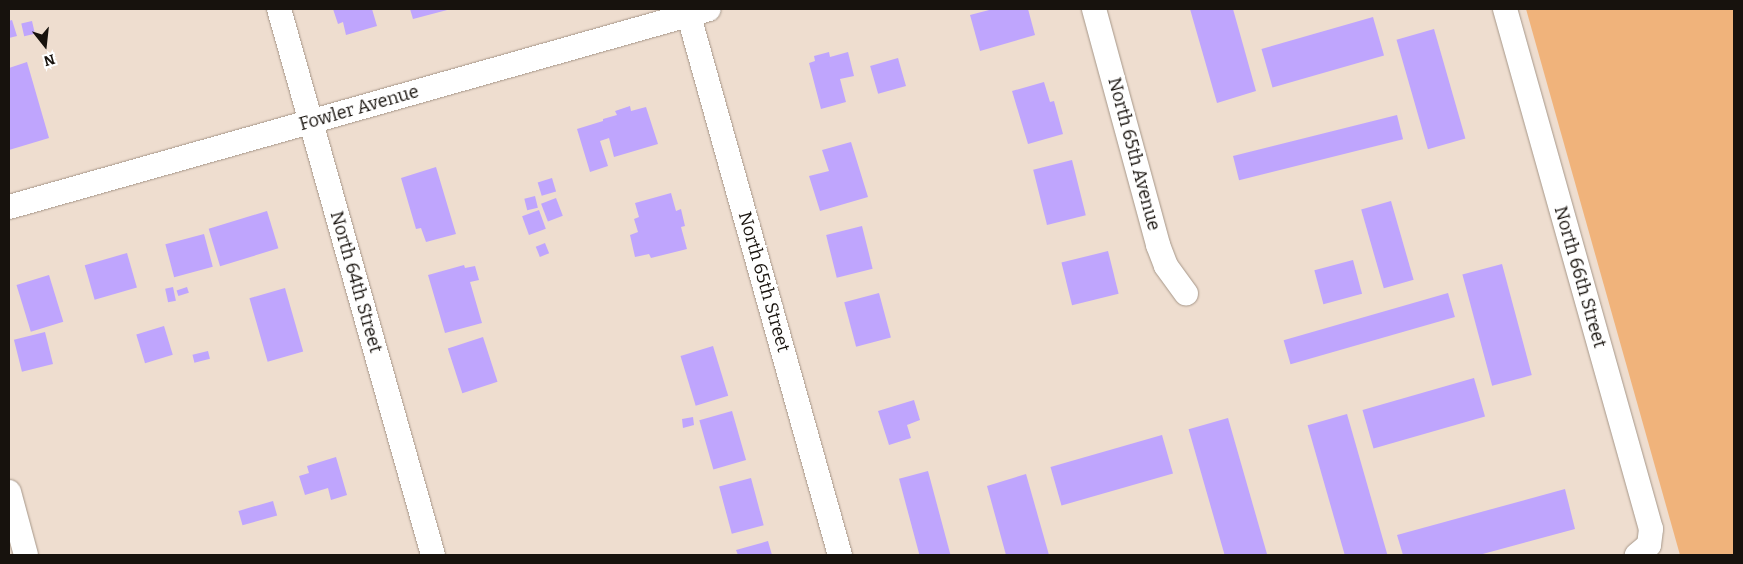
<!DOCTYPE html>
<style>
body{margin:0}
#map{position:relative;width:1743px;height:564px;overflow:hidden;background:#eeddcf;font-family:Bitter,serif}
div>[style]{position:absolute}
.green>*{inset:0;background:#f0b37b}
.building>*{inset:0;background:#bfa5fd;transform-origin:0 0}
.roads{filter:drop-shadow(0 0 1px #a69789) drop-shadow(0 0 1px #a69789)}
.street>*{height:24px;margin:-12px;padding:0 12px;transform-origin:12px;border-radius:12px;background:#fff}
span{translate:-50% -50%;white-space:nowrap;text-align:center;line-height:1.15;-webkit-text-stroke:4.5px #fff;paint-order:stroke}
.street-label{font-size:18px;color:#17120d}
.frame{position:absolute;inset:0;border:10px solid #17120d;pointer-events:none}
.north{position:absolute;left:20px;top:20px;width:50px;height:50px;-webkit-text-stroke:4px #fff;paint-order:stroke;rotate:164deg;font-size:14px;font-weight:700;line-height:20px;text-align:center;color:#17120d}
.north::after{content:'';display:block;margin:auto;width:18px;height:22px;background:#17120d;clip-path:polygon(50% 0,100% 100%,50% 72%,0 100%)}
</style>
<div id="map">
<div class="green">
<div style="clip-path:polygon(1526px 9px,1734px 9px,1734px 555px,1680px 555px)"></div>
</div>
<div class="building">
<div style="clip-path:polygon(333px 9px,372px 9px,377px 26px,346px 35px,343px 22px,338px 24px)"></div>
<div style="clip-path:polygon(410px 9px,451px 9px,413px 19px)"></div>
<div style="clip-path:polygon(993px 9px,1028px 9px,1035px 35px,980px 51px,970px 15px)"></div>
<div style="clip-path:polygon(1190px 9px,1233px 9px,1256px 91px,1217px 103px)"></div>
<div style="left:1373px;top:17px;width:40px;height:116px;rotate:74deg"></div>
<div style="clip-path:polygon(12px 20px,17px 36px,9px 38px,9px 21px)"></div>
<div style="left:32px;top:21px;width:13px;height:11px;rotate:77deg"></div>
<div style="left:1434px;top:29px;width:114px;height:39px;rotate:74deg"></div>
<div style="clip-path:polygon(829px 52px,830px 57px,848px 52px,854px 76px,840px 79px,846px 102px,821px 109px,809px 63px,815px 61px,814px 56px)"></div>
<div style="left:898px;top:58px;width:29px;height:29px;rotate:74deg"></div>
<div style="clip-path:polygon(27px 62px,49px 138px,9px 150px,9px 68px)"></div>
<div style="clip-path:polygon(1044px 82px,1050px 102px,1054px 101px,1063px 134px,1028px 144px,1012px 91px)"></div>
<div style="clip-path:polygon(630px 106px,631px 111px,646px 107px,658px 144px,614px 157px,609px 138px,600px 141px,608px 166px,590px 172px,577px 129px,603px 121px,603px 119px,617px 115px,615px 111px)"></div>
<div style="left:1397px;top:115px;width:25px;height:169px;rotate:76deg"></div>
<div style="clip-path:polygon(851px 142px,868px 197px,820px 211px,809px 176px,829px 171px,822px 150px)"></div>
<div style="left:1072px;top:160px;width:57px;height:40px;rotate:76deg"></div>
<div style="clip-path:polygon(436px 167px,456px 234px,426px 242px,421px 228px,416px 229px,401px 178px)"></div>
<div style="left:552px;top:178px;width:14px;height:15px;rotate:73deg"></div>
<div style="clip-path:polygon(671px 193px,676px 211px,681px 209px,685px 226px,681px 227px,687px 249px,651px 258px,649px 254px,635px 257px,630px 235px,638px 232px,634px 219px,639px 217px,635px 203px)"></div>
<div style="left:535px;top:196px;width:12px;height:11px;rotate:76deg"></div>
<div style="left:556px;top:198px;width:19px;height:16px;rotate:69deg"></div>
<div style="left:1391px;top:201px;width:82px;height:31px;rotate:74deg"></div>
<div style="left:539px;top:210px;width:20px;height:18px;rotate:70deg"></div>
<div style="left:267px;top:211px;width:39px;height:61px;rotate:73deg"></div>
<div style="left:862px;top:226px;width:44px;height:37px;rotate:76deg"></div>
<div style="left:204px;top:234px;width:34px;height:40px;rotate:75deg"></div>
<div style="left:545px;top:243px;width:11px;height:10px;rotate:68deg"></div>
<div style="left:1108px;top:251px;width:44px;height:48px;rotate:76deg"></div>
<div style="left:127px;top:253px;width:36px;height:44px;rotate:74deg"></div>
<div style="left:1353px;top:260px;width:35px;height:40px;rotate:75deg"></div>
<div style="left:1502px;top:264px;width:115px;height:41px;rotate:75deg"></div>
<div style="clip-path:polygon(464px 265px,465px 268px,475px 266px,479px 280px,470px 282px,482px 323px,445px 333px,428px 275px)"></div>
<div style="left:49px;top:275px;width:49px;height:34px;rotate:73deg"></div>
<div style="left:173px;top:287px;width:14px;height:8px;rotate:78deg"></div>
<div style="left:187px;top:287px;width:6px;height:11px;rotate:72deg"></div>
<div style="left:285px;top:288px;width:66px;height:37px;rotate:74deg"></div>
<div style="left:879px;top:293px;width:46px;height:36px;rotate:75deg"></div>
<div style="left:1448px;top:293px;width:25px;height:171px;rotate:74deg"></div>
<div style="left:164px;top:326px;width:30px;height:29px;rotate:73deg"></div>
<div style="left:45px;top:332px;width:33px;height:32px;rotate:76deg"></div>
<div style="left:483px;top:337px;width:47px;height:37px;rotate:72deg"></div>
<div style="left:713px;top:346px;width:52px;height:34px;rotate:73deg"></div>
<div style="left:208px;top:351px;width:8px;height:16px;rotate:76deg"></div>
<div style="left:1474px;top:378px;width:40px;height:116px;rotate:74deg"></div>
<div style="clip-path:polygon(914px 400px,920px 420px,907px 425px,911px 438px,889px 445px,878px 411px)"></div>
<div style="left:732px;top:411px;width:51px;height:34px;rotate:74deg"></div>
<div style="left:1347px;top:414px;width:147px;height:41px;rotate:74deg"></div>
<div style="clip-path:polygon(693px 417px,694px 425px,683px 428px,682px 419px)"></div>
<div style="left:1228px;top:418px;width:142px;height:41px;rotate:74deg"></div>
<div style="left:1162px;top:435px;width:40px;height:116px;rotate:74deg"></div>
<div style="clip-path:polygon(336px 457px,347px 495px,331px 500px,328px 488px,305px 495px,299px 476px,309px 473px,307px 466px)"></div>
<div style="left:928px;top:471px;width:87px;height:30px;rotate:75deg"></div>
<div style="clip-path:polygon(1026px 474px,1049px 555px,1006px 555px,987px 486px)"></div>
<div style="left:751px;top:478px;width:49px;height:33px;rotate:75deg"></div>
<div style="clip-path:polygon(1565px 489px,1575px 529px,1479px 555px,1403px 555px,1397px 535px)"></div>
<div style="left:273px;top:501px;width:15px;height:36px;rotate:74deg"></div>
<div style="clip-path:polygon(768px 541px,772px 555px,738px 555px,736px 550px)"></div>
</div>
<div class="roads">
<div class="street">
<div style="left:279px;top:9px;width:567px;rotate:74.25deg"></div>
<div style="left:687px;top:9px;width:567px;rotate:74.35deg"></div>
<div style="left:1094px;top:9px;width:245px;rotate:74.8deg"></div>
<div style="left:1158px;top:245px;width:22px;rotate:69deg"></div>
<div style="left:1166px;top:266px;width:34px;rotate:54deg"></div>
<div style="left:1505px;top:9px;width:540px;rotate:74.32deg"></div>
<div style="left:1651px;top:529px;width:16px;rotate:97deg"></div>
<div style="left:1649px;top:545px;width:16px;rotate:140deg"></div>
<div style="left:9px;top:207px;width:727px;rotate:-15.79deg"></div>
<div style="left:9px;top:492px;width:65px;rotate:74.9deg"></div>
</div>
</div>
<div class="street-label">
<span style="left:359px;top:108px;rotate:-16deg">Fowler Avenue</span>
<span style="left:1134px;top:154px;rotate:75deg">North 65th Avenue</span>
<span style="left:1580px;top:277px;rotate:74deg">North 66th Street</span>
<span style="left:356px;top:282px;rotate:74deg">North 64th Street</span>
<span style="left:764px;top:282px;rotate:74deg">North 65th Street</span>
</div>
<div class="frame"></div>
<div class="north">N</div>
</div>
